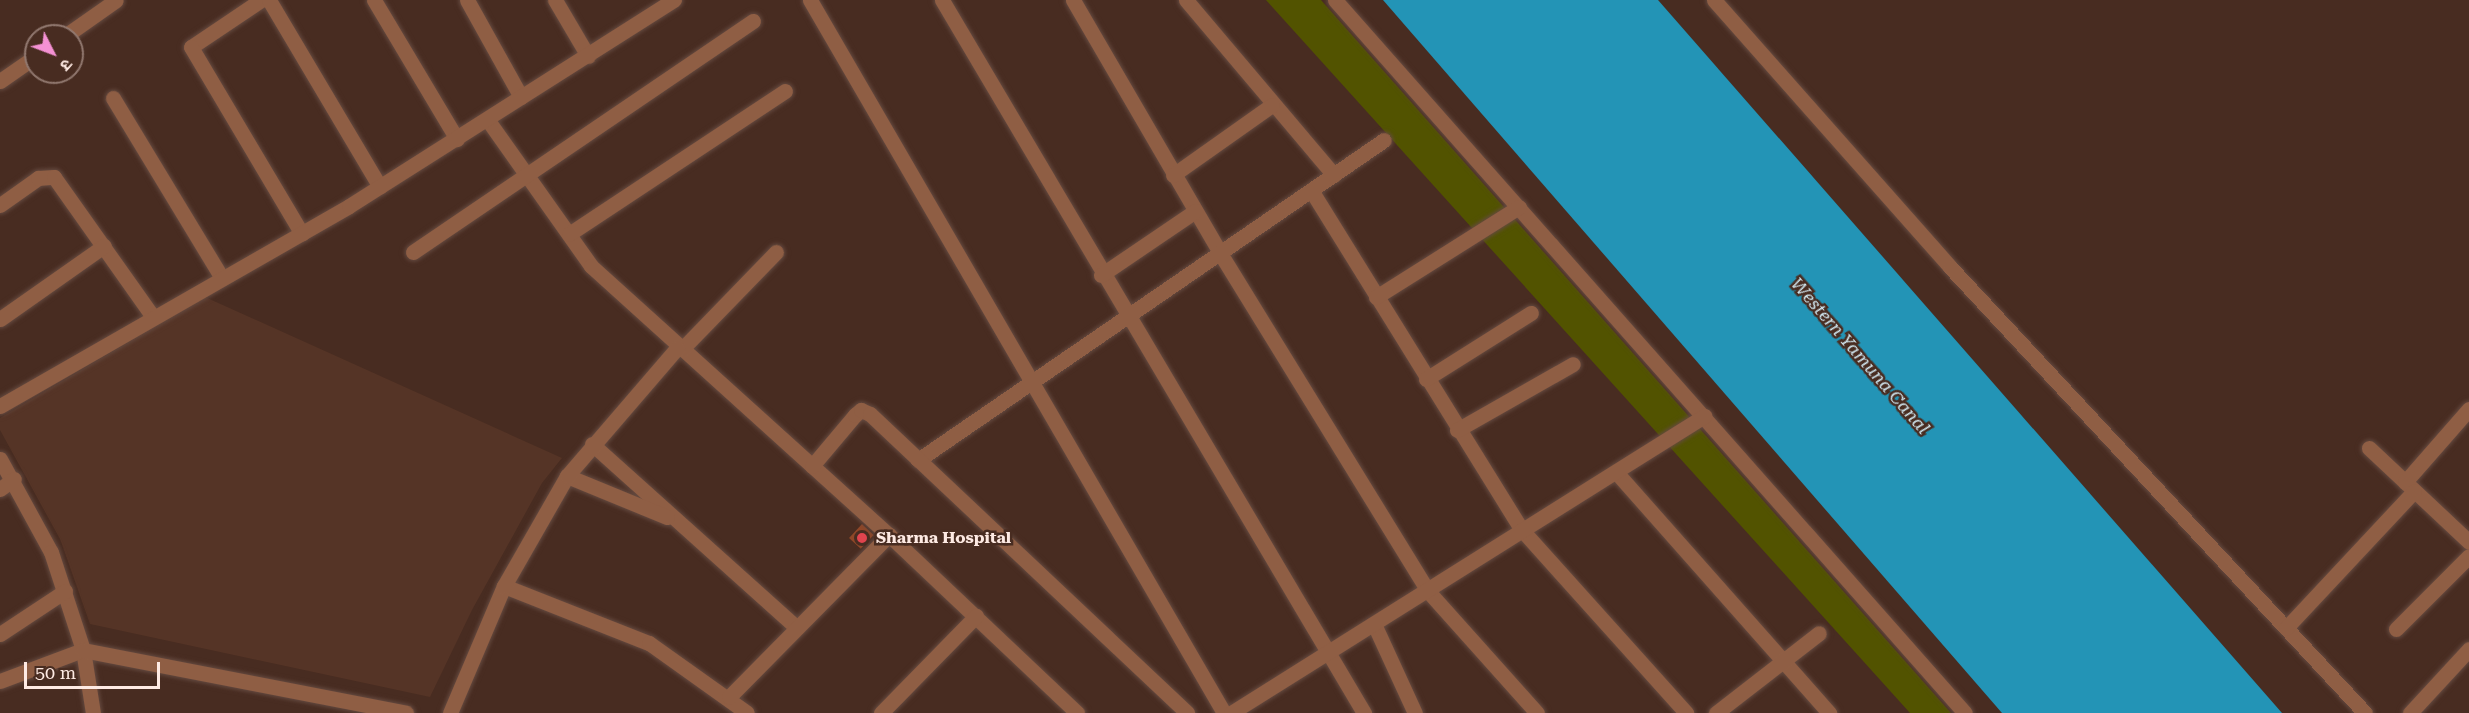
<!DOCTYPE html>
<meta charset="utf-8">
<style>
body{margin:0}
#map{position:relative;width:2469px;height:713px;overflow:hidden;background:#482c21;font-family:"Roboto Serif","Noto Sans Devanagari",serif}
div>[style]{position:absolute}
.built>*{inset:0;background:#553426}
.green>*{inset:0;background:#525300}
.water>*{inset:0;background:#2394b6}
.building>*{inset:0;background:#8f4728;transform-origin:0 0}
.roads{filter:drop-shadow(0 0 2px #654a40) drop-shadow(0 0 2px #654a40)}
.minor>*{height:15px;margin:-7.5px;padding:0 7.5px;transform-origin:7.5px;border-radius:7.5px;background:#8f5e44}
.dots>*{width:16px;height:16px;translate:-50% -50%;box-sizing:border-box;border:3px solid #482c21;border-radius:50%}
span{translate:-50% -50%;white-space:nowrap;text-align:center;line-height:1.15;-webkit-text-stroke:5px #482c21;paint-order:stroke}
.poi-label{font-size:16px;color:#feeae3;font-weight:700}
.left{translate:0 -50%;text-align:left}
.water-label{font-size:18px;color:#d2e9f2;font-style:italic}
.north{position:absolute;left:24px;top:24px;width:60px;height:60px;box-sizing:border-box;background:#482c21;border:2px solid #91786f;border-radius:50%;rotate:132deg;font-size:16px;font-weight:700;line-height:24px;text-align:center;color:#feeae3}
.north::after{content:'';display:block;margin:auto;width:21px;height:27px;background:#f491d3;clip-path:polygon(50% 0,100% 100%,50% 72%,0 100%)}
.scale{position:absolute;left:24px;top:662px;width:136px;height:27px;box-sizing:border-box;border:3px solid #feeae3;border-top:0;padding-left:8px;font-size:18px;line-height:21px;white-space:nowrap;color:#feeae3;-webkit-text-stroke:4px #482c21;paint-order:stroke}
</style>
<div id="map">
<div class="built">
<div style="clip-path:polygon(205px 297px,562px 458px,542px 483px,472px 610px,430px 697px,90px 624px,60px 539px,0 430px,0 418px)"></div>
</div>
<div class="green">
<div style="clip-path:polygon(1266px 0,1321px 0,1951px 713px,1910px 713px)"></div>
</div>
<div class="water">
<div style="clip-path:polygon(1383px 0,1658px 0,2282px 713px,2002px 713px)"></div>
</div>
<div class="building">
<div style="left:862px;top:524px;width:16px;height:19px;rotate:43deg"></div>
</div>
<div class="roads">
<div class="minor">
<div style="left:261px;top:0;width:84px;rotate:146.1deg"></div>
<div style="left:191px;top:47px;width:217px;rotate:59.3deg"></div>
<div style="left:269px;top:0;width:217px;rotate:59.3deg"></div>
<div style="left:374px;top:0;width:162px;rotate:59.2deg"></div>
<div style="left:467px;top:0;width:111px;rotate:60.9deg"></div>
<div style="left:555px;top:0;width:65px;rotate:59.5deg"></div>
<div style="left:810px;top:0;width:824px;rotate:59.86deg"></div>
<div style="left:942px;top:0;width:829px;rotate:59.38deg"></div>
<div style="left:1073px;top:0;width:293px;rotate:59.8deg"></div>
<div style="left:1220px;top:253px;width:395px;rotate:58.4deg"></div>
<div style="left:1427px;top:590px;width:165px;rotate:48.2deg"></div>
<div style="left:1186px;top:0;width:229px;rotate:49.8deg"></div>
<div style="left:1335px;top:0;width:951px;rotate:48.54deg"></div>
<div style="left:1714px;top:0;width:356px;rotate:48.5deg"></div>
<div style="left:1950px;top:267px;width:609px;rotate:47.06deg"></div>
<div style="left:65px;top:36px;width:62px;rotate:-35.2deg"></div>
<div style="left:0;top:81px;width:44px;rotate:-34.8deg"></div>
<div style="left:113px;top:98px;width:210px;rotate:58.8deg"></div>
<div style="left:487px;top:119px;width:180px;rotate:54.7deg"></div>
<div style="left:591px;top:266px;width:401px;rotate:42.1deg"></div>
<div style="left:889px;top:535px;width:259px;rotate:43.4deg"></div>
<div style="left:1173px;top:175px;width:121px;rotate:-35.3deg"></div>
<div style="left:1311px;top:190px;width:400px;rotate:58.2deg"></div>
<div style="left:1522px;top:530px;width:246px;rotate:48.1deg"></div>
<div style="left:0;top:205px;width:47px;rotate:-35.4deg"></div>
<div style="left:38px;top:178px;width:16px;rotate:-4deg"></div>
<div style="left:54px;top:177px;width:171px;rotate:54.7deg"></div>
<div style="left:569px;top:234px;width:259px;rotate:-33.5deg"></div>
<div style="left:413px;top:252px;width:411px;rotate:-34.2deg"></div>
<div style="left:1101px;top:275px;width:114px;rotate:-34.2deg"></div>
<div style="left:1376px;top:297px;width:169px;rotate:-32.2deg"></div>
<div style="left:0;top:319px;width:127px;rotate:-35.1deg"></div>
<div style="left:682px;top:349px;width:135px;rotate:-45.9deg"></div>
<div style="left:1426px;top:379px;width:124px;rotate:-32.2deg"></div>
<div style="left:0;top:406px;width:402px;rotate:-29.8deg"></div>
<div style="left:349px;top:206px;width:385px;rotate:-32.4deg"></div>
<div style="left:1457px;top:430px;width:133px;rotate:-29.6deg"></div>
<div style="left:592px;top:444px;width:275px;rotate:41.9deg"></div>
<div style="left:2369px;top:448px;width:137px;rotate:43.2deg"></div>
<div style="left:0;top:459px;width:106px;rotate:61.3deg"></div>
<div style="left:51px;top:552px;width:103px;rotate:71.9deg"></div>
<div style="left:83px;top:650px;width:64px;rotate:81deg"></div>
<div style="left:918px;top:460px;width:565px;rotate:-34.48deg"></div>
<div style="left:812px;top:466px;width:67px;rotate:-49.9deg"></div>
<div style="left:855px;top:415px;width:8px;rotate:-40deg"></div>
<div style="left:861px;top:410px;width:10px;rotate:24deg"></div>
<div style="left:870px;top:414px;width:436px;rotate:43.3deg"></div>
<div style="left:1616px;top:472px;width:322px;rotate:48.5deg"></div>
<div style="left:567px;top:476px;width:108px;rotate:22.3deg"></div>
<div style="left:2405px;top:482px;width:97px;rotate:-48.8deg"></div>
<div style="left:0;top:489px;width:17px;rotate:-36deg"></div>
<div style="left:504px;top:586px;width:156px;rotate:21.5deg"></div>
<div style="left:649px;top:643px;width:120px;rotate:35.5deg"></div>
<div style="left:1374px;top:624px;width:98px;rotate:65.3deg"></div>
<div style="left:2286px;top:628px;width:187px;rotate:-46.9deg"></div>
<div style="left:2396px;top:629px;width:103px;rotate:-45deg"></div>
<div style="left:0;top:634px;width:78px;rotate:-33.5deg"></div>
<div style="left:0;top:681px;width:89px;rotate:-20.5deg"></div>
<div style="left:83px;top:650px;width:329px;rotate:11deg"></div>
<div style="left:729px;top:697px;width:228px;rotate:-45.4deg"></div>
<div style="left:450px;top:713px;width:138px;rotate:-67deg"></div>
<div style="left:504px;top:586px;width:127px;rotate:-60.2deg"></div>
<div style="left:567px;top:476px;width:169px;rotate:-49.3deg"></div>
<div style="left:881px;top:713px;width:136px;rotate:-45.6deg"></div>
<div style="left:1231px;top:713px;width:559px;rotate:-32.12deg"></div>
<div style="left:1716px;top:713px;width:130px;rotate:-37.8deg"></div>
<div style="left:2410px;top:713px;width:87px;rotate:-47.3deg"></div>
</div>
</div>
<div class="dots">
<div style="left:862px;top:538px;background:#e0444e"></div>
</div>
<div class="poi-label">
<span class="left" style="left:876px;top:538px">Sharma Hospital</span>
</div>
<div class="water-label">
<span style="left:1860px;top:356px;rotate:49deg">Western Yamuna Canal</span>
</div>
<div class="north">उ</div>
<div class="scale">50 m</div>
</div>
